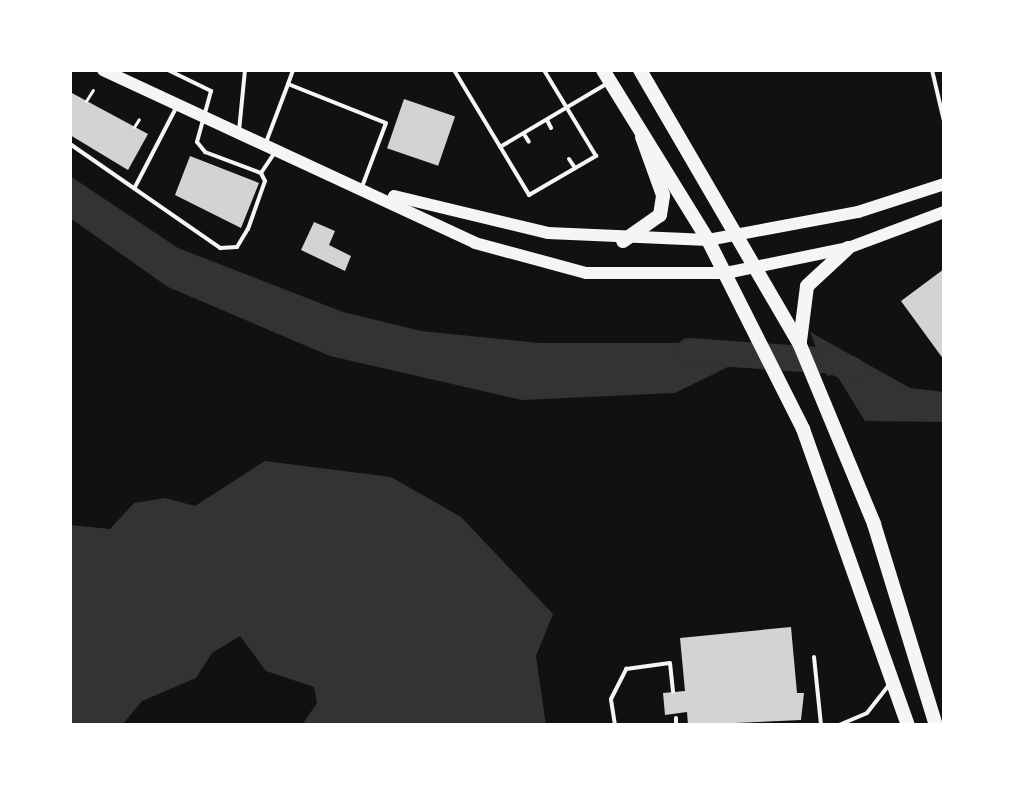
<!DOCTYPE html>
<style>
body{margin:0}
#map{position:relative;width:1014px;height:795px;overflow:hidden;background:#111;font-family:"Times New Roman",serif}
div>[style]{position:absolute}
.water>*{inset:0;background:#333}
.river>*{height:26px;margin:-13px;padding:0 13px;transform-origin:13px;border-radius:13px;background:#333}
.building>*{inset:0;background:#d3d3d3;transform-origin:0 0}
.path>*{height:3px;margin:-1.5px;padding:0 1.5px;transform-origin:1.5px;border-radius:1.5px;background:#f5f5f5}
.service>*{height:4px;margin:-2px;padding:0 2px;transform-origin:2px;border-radius:2px;background:#f5f5f5}
.secondary>*{height:12px;margin:-6px;padding:0 6px;transform-origin:6px;border-radius:6px;background:#f5f5f5}
.primary>*{height:14px;margin:-7px;padding:0 7px;transform-origin:7px;border-radius:7px;background:#f5f5f5}
span{translate:-50% -50%;white-space:nowrap;text-align:center;line-height:1.15;-webkit-text-stroke:7px #fff;paint-order:stroke}
.frame{position:absolute;inset:0;border:72px solid #fff;pointer-events:none}
</style>
<div id="map">
<div class="water">
<div style="clip-path:polygon(70px 176px,178px 248px,343px 312px,421px 331px,539px 343px,720px 343px,728px 367px,675px 393px,522px 400px,330px 356px,168px 287px,70px 218px)"></div>
<div style="clip-path:polygon(810px 332px,910px 388px,944px 392px,944px 422px,865px 421px,836px 374px,827px 376px)"></div>
<div style="clip-path:polygon(265px 461px,391px 477px,461px 517px,553px 614px,536px 656px,546px 725px,302px 725px,317px 703px,314px 687px,266px 671px,240px 636px,212px 653px,196px 678px,142px 701px,122px 725px,70px 725px,70px 525px,110px 529px,134px 503px,165px 498px,195px 506px)"></div>
</div>
<div class="river">
<div style="left:689px;top:351px;width:144px;rotate:4deg"></div>
<div style="left:833px;top:361px;width:21px;rotate:25deg"></div>
</div>
<div class="building">
<div style="clip-path:polygon(70px 92px,148px 134px,128px 170px,70px 135px)"></div>
<div style="left:404px;top:99px;width:54px;height:52px;rotate:19deg"></div>
<div style="clip-path:polygon(190px 156px,259px 183px,241px 228px,175px 195px)"></div>
<div style="clip-path:polygon(314px 222px,335px 231px,329px 245px,351px 256px,345px 271px,301px 250px)"></div>
<div style="clip-path:polygon(944px 269px,944px 360px,901px 301px)"></div>
<div style="clip-path:polygon(791px 627px,797px 693px,804px 693px,801px 720px,688px 725px,687px 712px,665px 715px,663px 693px,685px 691px,680px 638px)"></div>
</div>
<div class="path">
<div style="left:86px;top:101px;width:13px;rotate:-58deg"></div>
<div style="left:134px;top:127px;width:9px;rotate:-58deg"></div>
</div>
<div class="service">
<div style="left:168px;top:70px;width:48px;rotate:26deg"></div>
<div style="left:211px;top:91px;width:53px;rotate:105.4deg"></div>
<div style="left:197px;top:142px;width:13px;rotate:51deg"></div>
<div style="left:205px;top:152px;width:60px;rotate:20.6deg"></div>
<div style="left:261px;top:173px;width:23px;rotate:-56deg"></div>
<div style="left:454px;top:70px;width:146px;rotate:59deg"></div>
<div style="left:529px;top:195px;width:78px;rotate:-30.2deg"></div>
<div style="left:596px;top:156px;width:100px;rotate:-121.2deg"></div>
<div style="left:932px;top:70px;width:52px;rotate:76.8deg"></div>
<div style="left:288px;top:84px;width:15px;rotate:-70deg"></div>
<div style="left:547px;top:120px;width:9px;rotate:63deg"></div>
<div style="left:239px;top:131px;width:61px;rotate:-84.4deg"></div>
<div style="left:524px;top:134px;width:9px;rotate:58deg"></div>
<div style="left:70px;top:144px;width:183px;rotate:34.7deg"></div>
<div style="left:220px;top:248px;width:17px;rotate:-3deg"></div>
<div style="left:237px;top:247px;width:21px;rotate:-59deg"></div>
<div style="left:248px;top:229px;width:51px;rotate:-70.5deg"></div>
<div style="left:265px;top:181px;width:9px;rotate:-117deg"></div>
<div style="left:265px;top:145px;width:65px;rotate:-69.3deg"></div>
<div style="left:288px;top:84px;width:105px;rotate:21.7deg"></div>
<div style="left:386px;top:123px;width:68px;rotate:110.6deg"></div>
<div style="left:500px;top:147px;width:126px;rotate:-30.7deg"></div>
<div style="left:569px;top:159px;width:11px;rotate:56deg"></div>
<div style="left:135px;top:187px;width:89px;rotate:-62.6deg"></div>
<div style="left:814px;top:657px;width:68px;rotate:84.1deg"></div>
<div style="left:676px;top:718px;width:7px;rotate:90deg"></div>
<div style="left:615px;top:725px;width:26px;rotate:-99deg"></div>
<div style="left:611px;top:699px;width:34px;rotate:-63deg"></div>
<div style="left:626px;top:669px;width:44px;rotate:-7.8deg"></div>
<div style="left:670px;top:663px;width:29px;rotate:84deg"></div>
<div style="left:839px;top:725px;width:30px;rotate:-23deg"></div>
<div style="left:867px;top:713px;width:34px;rotate:-52deg"></div>
</div>
<div class="secondary">
<div style="left:103px;top:70px;width:410px;rotate:24.9deg"></div>
<div style="left:475px;top:243px;width:115px;rotate:15.1deg"></div>
<div style="left:586px;top:273px;width:140px"></div>
<div style="left:726px;top:273px;width:125px;rotate:-11.6deg"></div>
<div style="left:848px;top:248px;width:103px;rotate:-20.6deg"></div>
<div style="left:394px;top:196px;width:158px;rotate:13.5deg"></div>
<div style="left:548px;top:233px;width:160px;rotate:2.5deg"></div>
<div style="left:708px;top:240px;width:153px;rotate:-10.6deg"></div>
<div style="left:858px;top:212px;width:90px;rotate:-18deg"></div>
</div>
<div class="primary">
<div style="left:603px;top:70px;width:200px;rotate:58.3deg"></div>
<div style="left:708px;top:240px;width:212px;rotate:63.3deg"></div>
<div style="left:803px;top:429px;width:314px;rotate:70.5deg"></div>
<div style="left:640px;top:70px;width:318px;rotate:59.8deg"></div>
<div style="left:800px;top:345px;width:194px;rotate:67.5deg"></div>
<div style="left:874px;top:524px;width:210px;rotate:72.9deg"></div>
<div style="left:623px;top:241px;width:45px;rotate:-35.1deg"></div>
<div style="left:660px;top:215px;width:20px;rotate:-81deg"></div>
<div style="left:663px;top:195px;width:62px;rotate:-109.9deg"></div>
<div style="left:800px;top:341px;width:55px;rotate:-82.7deg"></div>
<div style="left:807px;top:286px;width:56px;rotate:-42.8deg"></div>
</div>
<div class="frame"></div>
</div>
